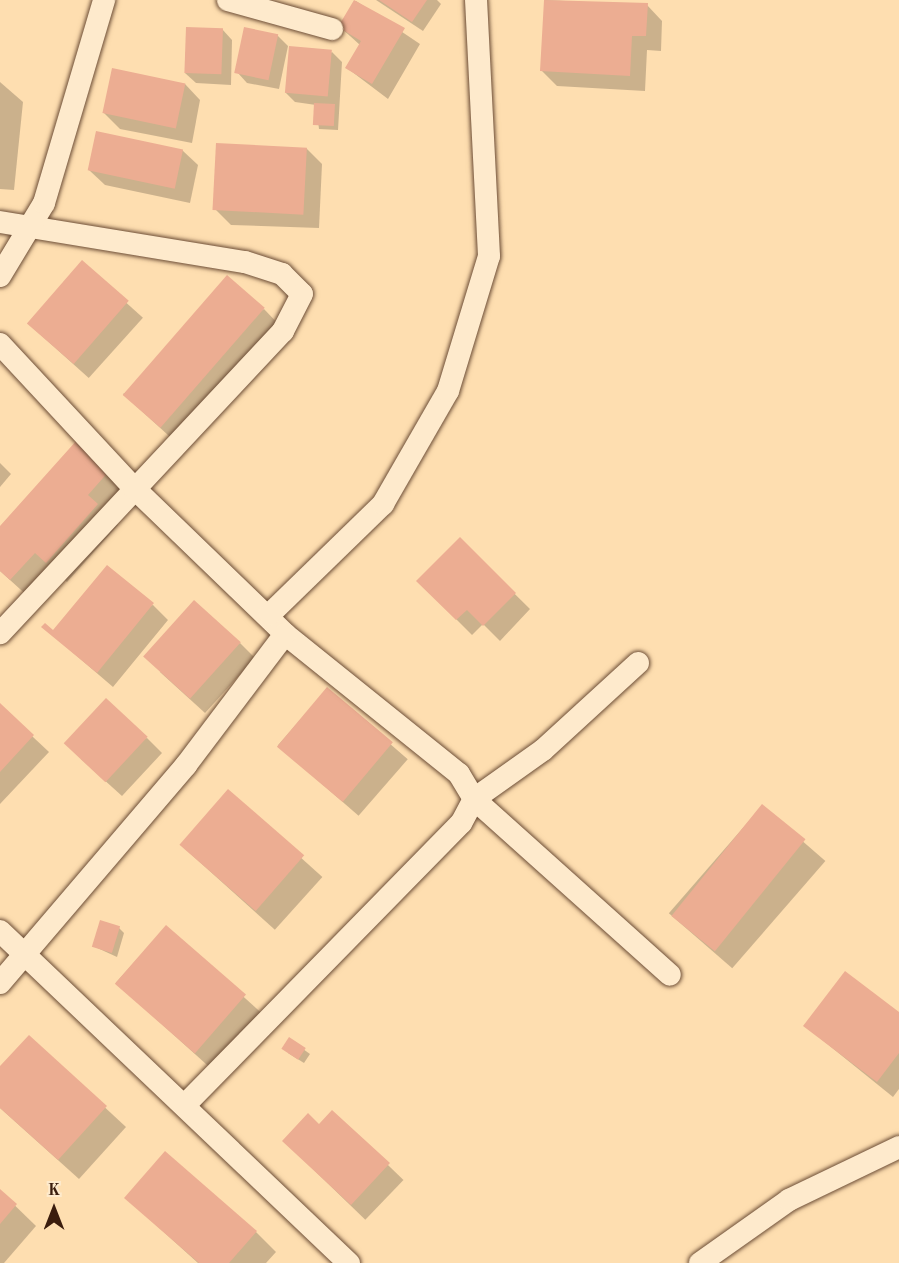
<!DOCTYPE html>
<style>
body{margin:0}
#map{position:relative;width:899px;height:1263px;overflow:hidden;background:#fedeb0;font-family:"Old Standard TT",serif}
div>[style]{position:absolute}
.shadow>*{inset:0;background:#0003;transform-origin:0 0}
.building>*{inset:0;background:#ecad92;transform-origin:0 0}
.roads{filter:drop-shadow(0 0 2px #6c4d36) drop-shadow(0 0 2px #6c4d36)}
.street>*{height:22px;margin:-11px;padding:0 11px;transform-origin:11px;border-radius:11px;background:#feeacc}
span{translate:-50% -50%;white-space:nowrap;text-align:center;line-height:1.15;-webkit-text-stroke:5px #feeacc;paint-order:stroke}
.north{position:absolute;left:24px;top:1179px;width:60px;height:60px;-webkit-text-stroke:4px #feeacc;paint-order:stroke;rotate:0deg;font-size:16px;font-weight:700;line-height:24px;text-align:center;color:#3b1d0d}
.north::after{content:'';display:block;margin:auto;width:21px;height:27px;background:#3b1d0d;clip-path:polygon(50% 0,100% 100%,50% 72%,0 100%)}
</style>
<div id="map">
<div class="shadow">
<div style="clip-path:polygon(376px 0,437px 0,441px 4px,423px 31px)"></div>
<div style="clip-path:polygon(545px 0,647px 5px,662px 21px,661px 51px,647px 50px,645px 91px,557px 86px,542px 71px)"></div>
<div style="clip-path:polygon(356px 1px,420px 44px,388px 99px,347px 68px,360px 45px,340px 27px)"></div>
<div style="clip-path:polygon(222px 29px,232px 40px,231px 85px,196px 83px,185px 73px)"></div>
<div style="clip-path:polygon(277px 35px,288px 46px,279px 89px,247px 83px,237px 72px)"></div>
<div style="clip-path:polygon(332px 52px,342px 62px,338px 130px,319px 129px,316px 105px,295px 102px,285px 92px)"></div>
<div style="clip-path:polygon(0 82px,23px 102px,14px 190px,0 189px)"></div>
<div style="clip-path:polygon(185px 84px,200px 100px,192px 143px,120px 129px,104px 113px)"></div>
<div style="clip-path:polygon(306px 148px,322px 164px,319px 228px,231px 225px,215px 209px)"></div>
<div style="clip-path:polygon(182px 150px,198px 165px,190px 203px,105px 185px,89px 170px)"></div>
<div style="left:82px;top:263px;width:82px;height:81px;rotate:42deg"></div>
<div style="clip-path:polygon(264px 309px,284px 330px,180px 446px,123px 394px)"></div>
<div style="clip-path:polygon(77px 442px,130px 491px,108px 515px,118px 525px,67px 582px,56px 572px,31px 599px,0 571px,0 529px)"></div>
<div style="clip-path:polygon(0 463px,11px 474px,0 487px)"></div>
<div style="clip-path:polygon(460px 540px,530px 609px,500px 641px,483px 624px,472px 635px,418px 581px)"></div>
<div style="clip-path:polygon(153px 605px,168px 620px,113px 687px,43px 627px,54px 632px)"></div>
<div style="clip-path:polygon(240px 643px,255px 658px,205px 713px,160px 672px)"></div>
<div style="left:327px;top:689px;width:107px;height:75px;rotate:41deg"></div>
<div style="clip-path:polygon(0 706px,49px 752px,0 804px)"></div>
<div style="clip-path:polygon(147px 738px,162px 753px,122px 796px,81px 759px)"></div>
<div style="left:228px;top:792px;width:127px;height:71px;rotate:42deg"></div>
<div style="left:762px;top:806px;width:84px;height:142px;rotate:41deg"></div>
<div style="left:166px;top:927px;width:134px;height:75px;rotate:42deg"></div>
<div style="clip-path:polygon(119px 928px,124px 933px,117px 957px,93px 946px)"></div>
<div style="clip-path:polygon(899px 1014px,899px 1089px,893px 1097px,805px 1026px)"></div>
<div style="clip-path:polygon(29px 1037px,126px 1127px,79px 1179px,0 1108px,0 1068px)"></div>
<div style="clip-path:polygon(289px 1039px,310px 1054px,304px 1063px,288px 1053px)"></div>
<div style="left:333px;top:1112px;width:98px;height:55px;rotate:44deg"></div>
<div style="clip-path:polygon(0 1191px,36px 1226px,4px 1263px,0 1263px)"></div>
<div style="clip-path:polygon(126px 1198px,256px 1232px,276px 1252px,266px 1263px,198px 1263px)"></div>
</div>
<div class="building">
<div style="clip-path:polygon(354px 0,405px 28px,372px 84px,345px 68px,361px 41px,338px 27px)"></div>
<div style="clip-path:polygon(379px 0,427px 0,412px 22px)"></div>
<div style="clip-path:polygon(544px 0,648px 3px,646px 36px,632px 36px,630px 76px,540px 71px)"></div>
<div style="left:186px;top:27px;width:37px;height:46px;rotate:2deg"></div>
<div style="left:244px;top:27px;width:35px;height:47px;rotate:12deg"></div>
<div style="left:289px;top:46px;width:43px;height:47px;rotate:5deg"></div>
<div style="left:112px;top:68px;width:75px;height:46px;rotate:12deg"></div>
<div style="left:314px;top:103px;width:21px;height:22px;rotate:3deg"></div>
<div style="left:96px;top:131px;width:89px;height:40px;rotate:12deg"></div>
<div style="left:216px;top:143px;width:91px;height:67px;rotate:3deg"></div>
<div style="left:82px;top:260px;width:62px;height:84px;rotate:41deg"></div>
<div style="left:227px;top:275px;width:50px;height:159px;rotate:41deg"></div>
<div style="clip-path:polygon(77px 440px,110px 470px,88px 495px,98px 504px,46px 563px,35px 553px,10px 580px,0 571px,0 526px)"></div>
<div style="clip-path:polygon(460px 537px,516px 593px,483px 626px,467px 610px,456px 620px,416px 581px)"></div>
<div style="clip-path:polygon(107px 565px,154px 603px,97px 673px,41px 627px,45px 623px,53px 630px)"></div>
<div style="left:194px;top:600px;width:63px;height:76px;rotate:42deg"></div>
<div style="left:327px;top:687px;width:86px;height:78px;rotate:40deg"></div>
<div style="left:106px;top:698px;width:57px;height:62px;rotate:43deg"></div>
<div style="clip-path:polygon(0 703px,34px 735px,0 772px)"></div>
<div style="left:228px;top:789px;width:101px;height:74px;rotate:41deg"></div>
<div style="left:762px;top:804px;width:56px;height:144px;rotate:39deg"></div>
<div style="left:100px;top:920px;width:21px;height:28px;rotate:17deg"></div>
<div style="left:166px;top:925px;width:106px;height:78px;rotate:41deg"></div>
<div style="clip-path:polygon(845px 971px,899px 1012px,899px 1053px,877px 1082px,803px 1026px)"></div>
<div style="clip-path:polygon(29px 1035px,107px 1106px,58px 1160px,0 1108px,0 1066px)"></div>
<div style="left:289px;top:1037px;width:20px;height:14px;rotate:33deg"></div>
<div style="clip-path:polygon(332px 1110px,390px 1163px,351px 1205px,282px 1141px,308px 1113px,319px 1124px)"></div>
<div style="clip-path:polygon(165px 1151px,257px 1231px,229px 1263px,199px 1263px,124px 1198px)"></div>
<div style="clip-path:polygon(0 1189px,17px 1204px,0 1224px)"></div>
</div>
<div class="roads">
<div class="street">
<div style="left:228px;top:0;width:108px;rotate:15.6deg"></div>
<div style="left:0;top:222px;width:248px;rotate:9.3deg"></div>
<div style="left:245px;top:262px;width:39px;rotate:18deg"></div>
<div style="left:282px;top:274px;width:28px;rotate:45deg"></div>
<div style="left:302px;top:294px;width:42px;rotate:117.2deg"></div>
<div style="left:283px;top:331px;width:414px;rotate:133.1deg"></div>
<div style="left:0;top:276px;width:85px;rotate:-58.9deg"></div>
<div style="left:44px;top:203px;width:212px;rotate:-73.5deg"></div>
<div style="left:0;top:344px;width:197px;rotate:47.1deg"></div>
<div style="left:134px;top:488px;width:210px;rotate:44deg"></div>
<div style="left:285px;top:634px;width:223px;rotate:38.8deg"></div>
<div style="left:459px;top:774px;width:29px;rotate:59deg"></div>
<div style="left:474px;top:799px;width:27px;rotate:118deg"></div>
<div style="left:461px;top:823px;width:393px;rotate:134.4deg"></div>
<div style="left:270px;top:614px;width:158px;rotate:-44.2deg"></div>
<div style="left:383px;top:504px;width:130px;rotate:-60.1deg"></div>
<div style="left:448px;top:391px;width:141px;rotate:-73.1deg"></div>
<div style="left:489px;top:256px;width:256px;rotate:-92.9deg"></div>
<div style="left:638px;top:663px;width:129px;rotate:137.5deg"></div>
<div style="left:543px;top:750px;width:85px;rotate:144.6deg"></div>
<div style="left:474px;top:799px;width:263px;rotate:41.9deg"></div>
<div style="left:0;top:931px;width:482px;rotate:43.6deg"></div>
<div style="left:0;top:983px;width:287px;rotate:-49.5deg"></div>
<div style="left:186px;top:765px;width:164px;rotate:-52.9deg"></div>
<div style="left:700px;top:1263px;width:109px;rotate:-35.3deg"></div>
<div style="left:789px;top:1200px;width:122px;rotate:-25.7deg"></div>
</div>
</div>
<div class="north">K</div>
</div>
